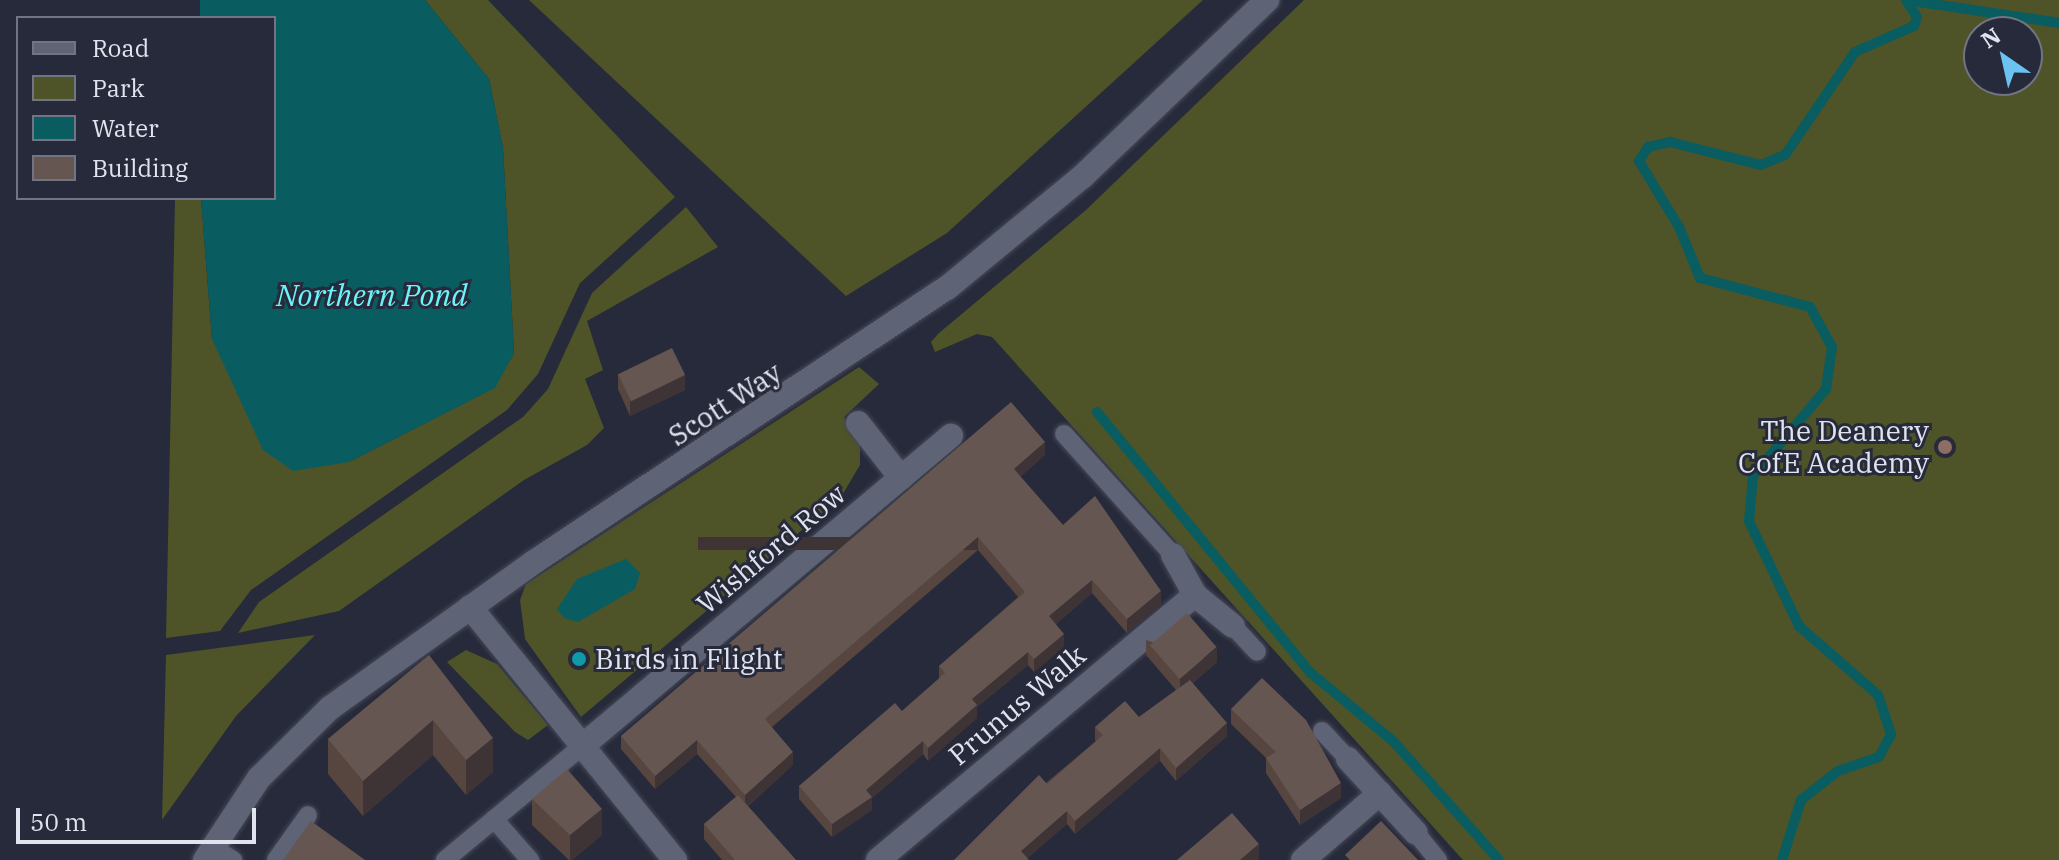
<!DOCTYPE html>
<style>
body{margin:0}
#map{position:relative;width:2059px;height:860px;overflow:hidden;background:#272a3a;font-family:"IBM Plex Serif",serif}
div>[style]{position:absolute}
.green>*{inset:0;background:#4e5427}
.water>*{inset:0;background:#095c60}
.stream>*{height:10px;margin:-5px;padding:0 5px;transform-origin:5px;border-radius:5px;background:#095c60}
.roads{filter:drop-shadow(0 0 2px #464957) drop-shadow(0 0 2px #464957)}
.lane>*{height:18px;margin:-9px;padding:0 9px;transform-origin:9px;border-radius:9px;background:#5f6376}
.street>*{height:24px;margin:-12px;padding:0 12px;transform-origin:12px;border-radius:12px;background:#5f6376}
.secondary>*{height:24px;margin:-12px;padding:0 12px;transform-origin:12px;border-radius:12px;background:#5f6376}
.wall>*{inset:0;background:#57453f}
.shaded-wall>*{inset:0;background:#3e3335;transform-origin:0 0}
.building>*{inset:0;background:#665652;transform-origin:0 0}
.dots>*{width:22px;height:22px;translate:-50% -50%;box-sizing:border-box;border:4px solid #272a3a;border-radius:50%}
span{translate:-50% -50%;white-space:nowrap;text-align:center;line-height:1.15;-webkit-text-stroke:6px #272a3a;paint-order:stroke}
.street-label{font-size:28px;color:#e1e4ef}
.poi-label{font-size:28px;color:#e1e4ef}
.right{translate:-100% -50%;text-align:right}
.left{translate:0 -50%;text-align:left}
.water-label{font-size:30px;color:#6bf4fa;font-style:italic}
.legend{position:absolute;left:16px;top:16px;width:260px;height:184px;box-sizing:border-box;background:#272a3a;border:2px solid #717482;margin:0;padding:10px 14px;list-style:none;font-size:24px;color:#e1e4ef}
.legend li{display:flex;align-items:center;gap:16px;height:40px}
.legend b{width:40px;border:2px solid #717482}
.north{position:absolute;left:1963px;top:16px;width:80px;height:80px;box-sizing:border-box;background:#272a3a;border:2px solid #717482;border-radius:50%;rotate:326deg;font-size:22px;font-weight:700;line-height:32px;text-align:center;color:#e1e4ef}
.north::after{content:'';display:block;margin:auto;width:28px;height:36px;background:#6bc3f2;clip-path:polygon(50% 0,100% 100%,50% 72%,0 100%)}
.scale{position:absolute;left:16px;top:808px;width:240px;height:36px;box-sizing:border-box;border:4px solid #e1e4ef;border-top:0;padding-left:10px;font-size:24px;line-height:28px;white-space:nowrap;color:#e1e4ef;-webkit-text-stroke:6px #272a3a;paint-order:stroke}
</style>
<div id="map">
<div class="green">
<div style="clip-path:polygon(425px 0,488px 0,675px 197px,580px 283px,538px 374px,507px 410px,251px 590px,220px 631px,166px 638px,175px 198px,201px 198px,212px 339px,349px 462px,494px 388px,514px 353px,503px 148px,489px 79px)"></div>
<div style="clip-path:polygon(529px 0,1203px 0,947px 233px,846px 296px)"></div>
<div style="clip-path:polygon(evenodd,1304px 0,2059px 0,2059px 860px,1463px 860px,992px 337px,977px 334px,935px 352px,931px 342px,939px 333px,1086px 210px,1304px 0,1979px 32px,2027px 32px,2027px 80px,1979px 80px,1979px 32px)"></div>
<div style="clip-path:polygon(686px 207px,718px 247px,587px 321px,603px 370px,585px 379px,604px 428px,587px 445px,524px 480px,339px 611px,238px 633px,259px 602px,523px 417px,548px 389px,592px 293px)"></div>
<div style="clip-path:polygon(859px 367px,879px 384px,844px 417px,860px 445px,860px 465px,841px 497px,581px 717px,525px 639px,520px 600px,526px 584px)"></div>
<div style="clip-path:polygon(315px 635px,236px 716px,162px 820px,166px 655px)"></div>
<div style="clip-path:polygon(466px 650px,497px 664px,548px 725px,528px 740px,515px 732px,447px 662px)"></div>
</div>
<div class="water">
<div style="clip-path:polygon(200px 0,425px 0,489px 79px,503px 148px,514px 353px,495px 388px,349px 462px,293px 471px,263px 450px,212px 339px,201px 198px,274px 198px,274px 18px,200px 18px)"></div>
<div style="clip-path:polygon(626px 559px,640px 573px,635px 589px,578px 622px,564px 618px,557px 609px,577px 579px)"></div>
</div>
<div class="stream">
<div style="left:1906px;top:0;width:155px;rotate:8.5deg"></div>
<div style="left:1097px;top:412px;width:338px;rotate:50.7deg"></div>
<div style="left:1311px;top:673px;width:107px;rotate:39.7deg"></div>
<div style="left:1393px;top:741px;width:159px;rotate:48.3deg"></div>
<div style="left:1782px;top:860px;width:63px;rotate:-72.4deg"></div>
<div style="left:1801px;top:800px;width:47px;rotate:-38.1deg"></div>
<div style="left:1838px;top:771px;width:43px;rotate:-18.9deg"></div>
<div style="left:1879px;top:757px;width:26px;rotate:-62deg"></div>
<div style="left:1891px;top:734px;width:41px;rotate:-108.4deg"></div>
<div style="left:1878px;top:695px;width:105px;rotate:-138.9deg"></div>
<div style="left:1799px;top:626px;width:116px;rotate:-115.5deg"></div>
<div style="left:1749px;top:521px;width:45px;rotate:-84.9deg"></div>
<div style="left:1753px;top:476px;width:114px;rotate:-50deg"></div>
<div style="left:1826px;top:389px;width:42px;rotate:-81.9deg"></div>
<div style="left:1832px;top:347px;width:46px;rotate:-118.8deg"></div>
<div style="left:1810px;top:307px;width:114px;rotate:-165.2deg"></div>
<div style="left:1700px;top:278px;width:55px;rotate:-112.4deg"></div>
<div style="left:1679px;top:227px;width:77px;rotate:-121.2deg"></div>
<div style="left:1639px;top:161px;width:17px;rotate:-57deg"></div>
<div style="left:1648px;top:147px;width:23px;rotate:-13deg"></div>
<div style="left:1670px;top:142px;width:94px;rotate:14.2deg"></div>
<div style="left:1761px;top:165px;width:26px;rotate:-23deg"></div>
<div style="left:1785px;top:155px;width:125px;rotate:-55.8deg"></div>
<div style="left:1855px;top:52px;width:64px;rotate:-23.8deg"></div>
<div style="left:1914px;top:26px;width:9px;rotate:-72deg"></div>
<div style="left:1917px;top:17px;width:20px;rotate:-123deg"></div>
</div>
<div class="roads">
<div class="lane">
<div style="left:1064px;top:434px;width:163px;rotate:48deg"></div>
<div style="left:1233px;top:626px;width:35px;rotate:47deg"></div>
<div style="left:1322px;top:731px;width:38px;rotate:47deg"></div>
<div style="left:494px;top:819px;width:55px;rotate:48.7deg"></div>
<div style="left:1416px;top:833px;width:35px;rotate:51deg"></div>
<div style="left:212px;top:847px;width:25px;rotate:32deg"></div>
<div style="left:276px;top:860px;width:55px;rotate:-54.6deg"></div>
<div style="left:445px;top:860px;width:175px;rotate:-39.7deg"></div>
</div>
<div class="street">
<div style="left:858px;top:423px;width:70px;rotate:52deg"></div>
<div style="left:1173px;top:555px;width:46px;rotate:61.2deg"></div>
<div style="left:1195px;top:595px;width:49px;rotate:39.2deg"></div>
<div style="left:470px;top:607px;width:326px;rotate:51deg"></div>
<div style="left:580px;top:748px;width:485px;rotate:-40.1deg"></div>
<div style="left:1348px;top:759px;width:100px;rotate:47.4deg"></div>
<div style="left:878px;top:860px;width:413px;rotate:-39.9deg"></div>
<div style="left:1303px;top:860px;width:102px;rotate:-41deg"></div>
</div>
<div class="secondary">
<div style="left:205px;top:860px;width:98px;rotate:-56.6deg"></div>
<div style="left:259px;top:778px;width:100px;rotate:-44.6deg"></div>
<div style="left:330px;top:708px;width:251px;rotate:-35.6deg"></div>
<div style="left:534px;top:562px;width:496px;rotate:-33.6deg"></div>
<div style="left:947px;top:288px;width:176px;rotate:-39.5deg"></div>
<div style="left:1083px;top:176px;width:255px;rotate:-43.7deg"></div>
</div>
</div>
<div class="wall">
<div style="clip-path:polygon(618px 374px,685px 390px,630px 416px,618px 389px)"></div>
<div style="clip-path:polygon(1045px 455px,1020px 477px,1063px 525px,1161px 604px,1127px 633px,1092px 593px,1056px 624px,1064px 647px,1034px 672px,1028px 665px,977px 707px,977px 718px,928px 761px,923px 754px,872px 798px,872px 810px,832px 837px,799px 799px,799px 786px,902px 711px,939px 679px,939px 666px,1018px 597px,978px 550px,772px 727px,793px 765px,748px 806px,796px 860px,722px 860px,704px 839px,704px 824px,736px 797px,697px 754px,655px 789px,621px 749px,621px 736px)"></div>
<div style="clip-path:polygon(1146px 640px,1217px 662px,1193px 683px,1227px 736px,1176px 781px,1160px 761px,1075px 834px,1067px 824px,1027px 858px,954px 860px,1096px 741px,1095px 740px,1095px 727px,1139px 717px,1176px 690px,1146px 655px)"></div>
<div style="clip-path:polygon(429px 655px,493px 772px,466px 795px,433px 755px,363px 816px,328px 774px,328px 739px)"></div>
<div style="clip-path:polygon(1231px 709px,1341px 798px,1300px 825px,1266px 773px,1266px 758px,1231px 724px)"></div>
<div style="clip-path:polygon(532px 799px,602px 835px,572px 860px,569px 860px,532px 825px)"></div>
</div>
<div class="shaded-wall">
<div style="clip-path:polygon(685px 375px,685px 390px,630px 416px,630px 401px)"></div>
<div style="clip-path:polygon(1045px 442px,1045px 455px,1014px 482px,1014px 469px)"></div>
<div style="left:978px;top:537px;width:13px;height:280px;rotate:90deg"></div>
<div style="clip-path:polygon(1092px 580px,1092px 593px,1049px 630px,1049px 616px)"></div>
<div style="clip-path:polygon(1161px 591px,1161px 604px,1127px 633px,1127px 619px)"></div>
<div style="clip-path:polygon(1064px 634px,1064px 647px,1034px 672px,1034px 659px)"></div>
<div style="clip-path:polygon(1217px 647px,1217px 662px,1180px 694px,1180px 679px)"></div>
<div style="clip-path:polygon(1028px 652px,1028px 665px,977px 707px,977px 718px,928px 761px,928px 748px,972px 699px)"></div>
<div style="clip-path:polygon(433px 720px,433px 755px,363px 816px,363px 781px)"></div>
<div style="clip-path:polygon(1227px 723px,1227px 736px,1176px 781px,1176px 768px)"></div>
<div style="clip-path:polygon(493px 738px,493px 772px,466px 795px,466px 760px)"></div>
<div style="clip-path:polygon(697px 740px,697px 754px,655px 789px,655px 776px)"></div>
<div style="clip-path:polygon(923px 741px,923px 754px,872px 798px,872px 810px,832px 837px,832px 824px,866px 790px)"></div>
<div style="clip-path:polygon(1160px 748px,1160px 761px,1075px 834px,1075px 821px)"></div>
<div style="clip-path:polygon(793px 752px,793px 765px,745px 808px,745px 795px)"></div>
<div style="clip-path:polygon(1341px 783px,1341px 798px,1300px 825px,1300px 810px)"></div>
<div style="clip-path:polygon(602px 809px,602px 835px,572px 860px,570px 860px,570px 835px)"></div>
<div style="clip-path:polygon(1067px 811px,1067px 824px,1026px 860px,1021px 851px)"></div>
<div style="clip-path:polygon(1259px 844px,1259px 859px,1257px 860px,1240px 860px)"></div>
</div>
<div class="building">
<div style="left:672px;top:348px;width:30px;height:60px;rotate:64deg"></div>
<div style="clip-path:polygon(1011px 402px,1045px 442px,1014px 469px,1063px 525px,1095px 496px,1161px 591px,1127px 619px,1092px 580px,1049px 616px,1064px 634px,1034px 659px,1028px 652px,972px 699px,977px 705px,928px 748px,923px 741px,866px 790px,872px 797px,832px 824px,799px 786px,895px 703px,902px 711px,945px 673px,939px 666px,1025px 592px,978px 537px,765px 719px,793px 752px,745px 795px,697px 740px,655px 776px,621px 736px)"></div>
<div style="left:1187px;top:613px;width:45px;height:49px;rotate:49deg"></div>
<div style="clip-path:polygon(429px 655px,493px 738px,466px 760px,433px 720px,363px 781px,328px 739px)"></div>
<div style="clip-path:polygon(1262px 678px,1306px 720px,1341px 783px,1300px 810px,1266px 758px,1276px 752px,1231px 709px)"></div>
<div style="clip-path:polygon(1190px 680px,1227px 723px,1176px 768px,1160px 748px,1075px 821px,1067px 811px,1021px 851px,1029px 860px,954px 860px,1039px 775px,1047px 784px,1103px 735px,1095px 727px,1125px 701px,1139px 717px)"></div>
<div style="clip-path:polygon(567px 769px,602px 809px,570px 835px,532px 799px)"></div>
<div style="clip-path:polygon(738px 795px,796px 860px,735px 860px,704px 824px)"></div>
<div style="clip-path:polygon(1232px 813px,1259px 844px,1240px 860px,1177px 860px)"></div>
<div style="clip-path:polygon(311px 821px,365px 860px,283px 860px)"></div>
<div style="clip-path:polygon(1381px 821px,1418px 860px,1350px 860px,1345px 855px)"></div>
</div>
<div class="dots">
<div style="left:1945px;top:447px;background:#8d6e63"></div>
<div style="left:579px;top:659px;background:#0f9aa8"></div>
</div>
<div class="street-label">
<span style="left:725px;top:404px;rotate:-33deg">Scott Way</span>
<span style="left:771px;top:549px;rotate:-40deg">Wishford Row</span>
<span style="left:1017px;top:705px;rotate:-40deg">Prunus Walk</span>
</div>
<div class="poi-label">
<span class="right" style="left:1929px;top:447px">The Deanery<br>CofE Academy</span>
<span class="left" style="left:595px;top:659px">Birds in Flight</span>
</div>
<div class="water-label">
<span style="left:372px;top:295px">Northern Pond</span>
</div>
<ul class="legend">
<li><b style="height:10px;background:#5f6376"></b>Road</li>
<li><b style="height:22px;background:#4e5427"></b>Park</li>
<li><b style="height:22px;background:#095c60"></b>Water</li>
<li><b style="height:22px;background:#665652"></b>Building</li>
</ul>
<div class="north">N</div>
<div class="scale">50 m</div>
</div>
